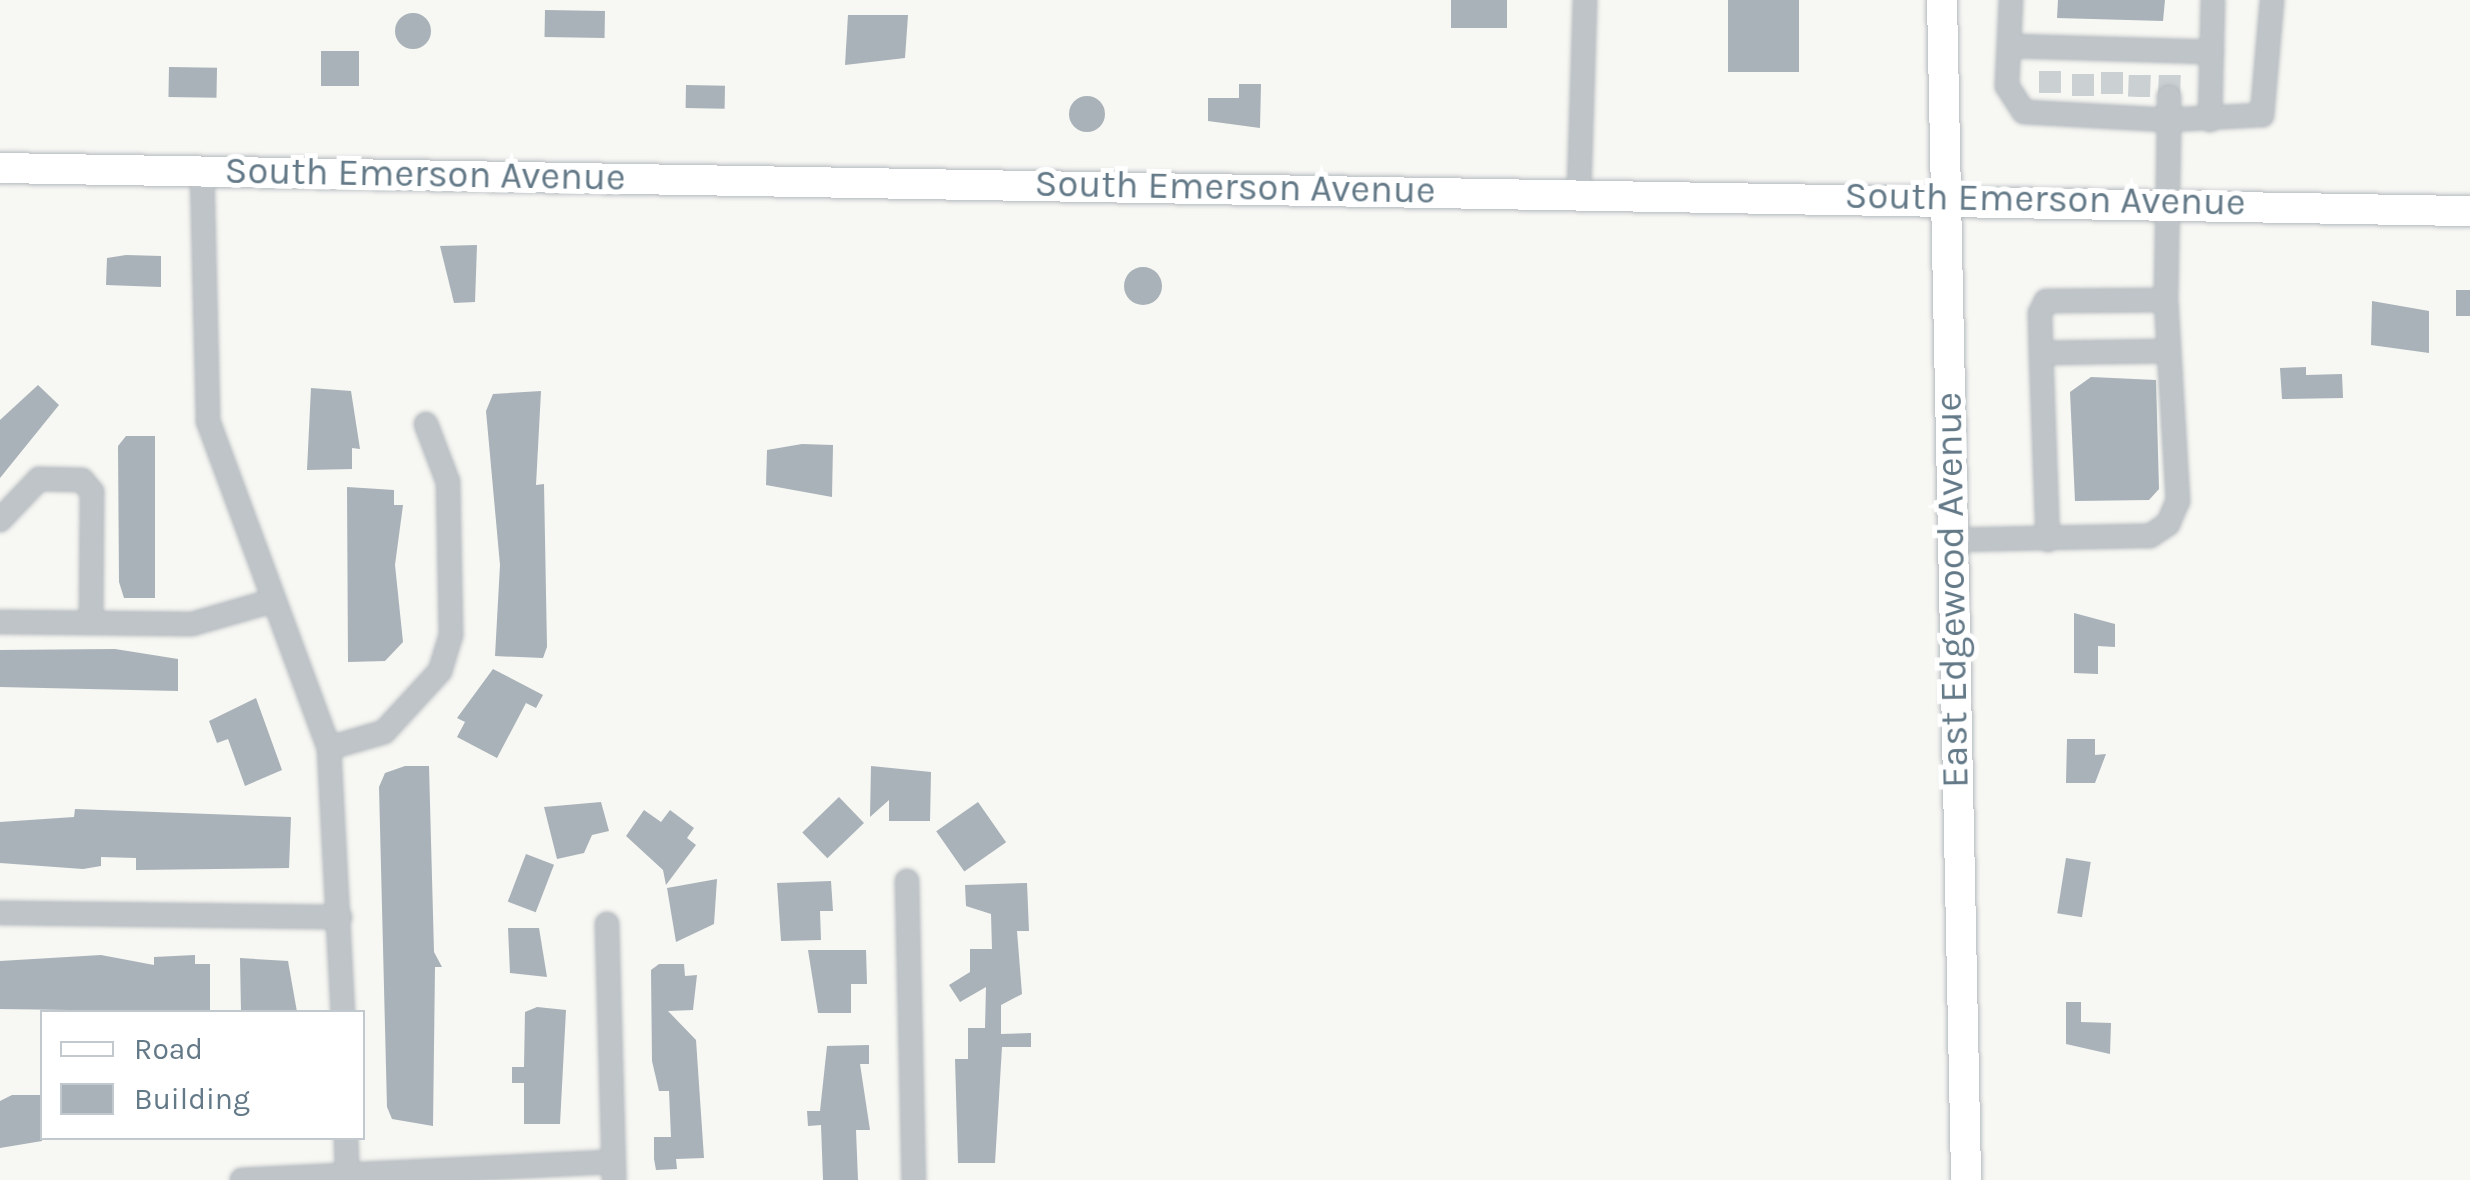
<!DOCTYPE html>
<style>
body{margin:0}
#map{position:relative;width:2470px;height:1180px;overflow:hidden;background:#f7f7f3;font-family:Karla,sans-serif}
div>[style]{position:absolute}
.building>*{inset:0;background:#a8b2b8;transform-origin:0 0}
.round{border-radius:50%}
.minor-tunnel>*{height:22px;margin-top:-11px;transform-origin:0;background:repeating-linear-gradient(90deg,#cbd1d3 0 22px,transparent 0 33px)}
.roads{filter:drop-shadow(0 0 2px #b4babe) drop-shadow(0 0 2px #b4babe)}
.minor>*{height:22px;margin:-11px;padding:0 11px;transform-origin:11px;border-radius:11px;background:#bfc4c8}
.major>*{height:30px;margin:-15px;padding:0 15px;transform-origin:15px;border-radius:15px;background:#fff}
span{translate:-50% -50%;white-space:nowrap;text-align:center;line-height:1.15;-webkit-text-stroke:10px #fff;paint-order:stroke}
.street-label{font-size:38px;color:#637987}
.legend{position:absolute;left:40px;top:1010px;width:325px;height:130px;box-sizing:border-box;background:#fff;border:2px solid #c1c9cf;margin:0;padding:12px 18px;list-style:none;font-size:30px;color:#637987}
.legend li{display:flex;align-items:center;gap:20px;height:50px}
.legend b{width:50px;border:2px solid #c1c9cf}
</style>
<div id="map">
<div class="building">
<div style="left:1451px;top:0;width:56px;height:28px"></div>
<div style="left:1728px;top:0;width:71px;height:72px"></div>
<div style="clip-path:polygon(2058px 0,2165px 0,2163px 21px,2057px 18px)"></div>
<div style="left:545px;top:10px;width:60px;height:27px;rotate:1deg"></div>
<div class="round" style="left:395px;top:13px;width:36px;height:36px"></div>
<div style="clip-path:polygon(848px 15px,908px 15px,905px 58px,845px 65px)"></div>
<div style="left:359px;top:51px;width:35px;height:38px;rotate:90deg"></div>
<div style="left:169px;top:67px;width:48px;height:30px;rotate:1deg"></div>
<div style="clip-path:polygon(1239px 84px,1261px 84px,1260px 128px,1208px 121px,1208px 98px,1239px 98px)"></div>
<div style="left:686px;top:85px;width:39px;height:23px;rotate:1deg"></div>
<div class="round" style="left:1069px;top:96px;width:36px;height:36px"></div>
<div style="clip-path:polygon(477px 245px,475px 302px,454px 303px,440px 246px)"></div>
<div style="clip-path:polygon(126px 255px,161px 256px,161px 287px,106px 285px,107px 258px)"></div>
<div class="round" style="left:1124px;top:267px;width:38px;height:38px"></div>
<div style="left:2456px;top:290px;width:14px;height:26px"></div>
<div style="clip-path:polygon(2372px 301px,2429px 311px,2429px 353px,2371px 345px)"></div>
<div style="clip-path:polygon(2306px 367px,2306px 375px,2342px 374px,2343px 398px,2282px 399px,2280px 368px)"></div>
<div style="clip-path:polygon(2091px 377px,2156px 380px,2159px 489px,2149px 500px,2075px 501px,2070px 392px)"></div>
<div style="clip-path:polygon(38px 385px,59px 405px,0 478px,0 420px)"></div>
<div style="clip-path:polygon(311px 388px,351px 391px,360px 449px,352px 448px,352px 469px,307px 470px)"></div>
<div style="clip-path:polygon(541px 391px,536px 485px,544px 484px,547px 647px,543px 658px,495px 656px,500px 565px,486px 411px,493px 394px)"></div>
<div style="clip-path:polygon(126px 436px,155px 436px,155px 598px,124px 598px,119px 582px,118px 446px)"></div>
<div style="clip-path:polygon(802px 444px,833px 445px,832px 497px,766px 485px,767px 450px)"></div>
<div style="clip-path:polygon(347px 487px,394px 490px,394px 505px,403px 505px,395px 565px,403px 642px,385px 661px,348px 662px)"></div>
<div style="clip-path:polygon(2074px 613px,2115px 624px,2115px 647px,2098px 646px,2098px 674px,2074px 673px)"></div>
<div style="clip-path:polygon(115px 649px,178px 659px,178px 691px,0 687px,0 650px)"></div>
<div style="clip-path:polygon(493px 669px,543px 695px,536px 708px,526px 703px,497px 758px,457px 737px,465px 722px,457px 718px)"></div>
<div style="clip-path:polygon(256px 698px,282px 770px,245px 786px,228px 739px,217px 743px,209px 721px)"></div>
<div style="clip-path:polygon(2067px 739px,2095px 739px,2095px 755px,2106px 754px,2095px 783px,2066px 783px)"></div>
<div style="clip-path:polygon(405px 766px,429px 766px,434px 952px,442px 967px,435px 967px,433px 1126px,392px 1119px,387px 1107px,379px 787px,385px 773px)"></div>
<div style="clip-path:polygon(871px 766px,931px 772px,930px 821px,889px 821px,889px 800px,870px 817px)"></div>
<div style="left:839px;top:797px;width:36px;height:51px;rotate:46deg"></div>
<div style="clip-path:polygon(601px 802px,609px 831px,592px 835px,584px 853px,557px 859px,544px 807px)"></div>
<div style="left:978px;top:802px;width:49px;height:51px;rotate:55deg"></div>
<div style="clip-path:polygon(75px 809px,291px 817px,289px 868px,136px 870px,136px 858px,101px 857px,101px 866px,83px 869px,0 863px,0 822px,74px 817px)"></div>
<div style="clip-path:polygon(644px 810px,661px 822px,670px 810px,694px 828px,687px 838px,696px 845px,666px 885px,663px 870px,626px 836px)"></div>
<div style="left:526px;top:854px;width:30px;height:51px;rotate:21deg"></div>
<div style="left:2066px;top:858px;width:25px;height:56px;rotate:9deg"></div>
<div style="clip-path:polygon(717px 879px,714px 924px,676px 942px,667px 888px)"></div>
<div style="clip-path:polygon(831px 881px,833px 911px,820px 911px,821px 940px,781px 941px,777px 883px)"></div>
<div style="clip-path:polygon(1027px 883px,1029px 931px,1017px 931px,1022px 994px,1001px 1005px,1001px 1034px,1031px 1033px,1031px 1047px,1002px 1047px,995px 1163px,958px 1163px,955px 1059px,968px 1059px,968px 1028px,985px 1028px,986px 987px,960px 1002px,949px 985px,970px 972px,970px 949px,992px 949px,991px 914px,966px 906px,965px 885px)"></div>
<div style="clip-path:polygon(508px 928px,539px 928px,547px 977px,510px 973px)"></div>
<div style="clip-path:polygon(808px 950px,866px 950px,867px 984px,851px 984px,851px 1013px,818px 1013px)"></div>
<div style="clip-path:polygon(101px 955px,154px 965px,154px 957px,195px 955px,195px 964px,210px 964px,210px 1012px,0 1009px,0 961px)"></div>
<div style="clip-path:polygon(240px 958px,288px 961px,297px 1012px,241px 1012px)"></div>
<div style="clip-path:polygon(659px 964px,684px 964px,685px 976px,697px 975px,693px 1010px,668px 1011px,696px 1040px,704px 1158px,676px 1159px,677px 1169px,656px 1170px,654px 1159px,654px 1137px,671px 1137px,669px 1091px,659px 1091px,652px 1061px,651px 970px)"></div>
<div style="clip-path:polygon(2066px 1002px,2081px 1002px,2081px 1022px,2111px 1023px,2110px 1054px,2066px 1044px)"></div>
<div style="clip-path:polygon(537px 1007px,566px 1010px,560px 1124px,524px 1124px,524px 1083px,512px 1083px,512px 1067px,524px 1067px,525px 1012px)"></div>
<div style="clip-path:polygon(869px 1045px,869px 1064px,860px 1064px,870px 1130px,856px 1130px,858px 1180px,823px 1180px,821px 1125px,808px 1126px,807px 1111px,820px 1111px,827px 1046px)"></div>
<div style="clip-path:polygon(12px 1095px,42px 1095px,42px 1141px,0 1148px,0 1101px)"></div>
</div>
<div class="minor-tunnel">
<div style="left:2050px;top:93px;width:23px;rotate:-90deg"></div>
<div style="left:2112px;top:94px;width:22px;rotate:-90deg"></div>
<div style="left:2083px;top:96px;width:26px;rotate:-90deg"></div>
<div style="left:2139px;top:97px;width:26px;rotate:-88deg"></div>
<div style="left:2169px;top:97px;width:23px;rotate:-88deg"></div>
</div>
<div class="roads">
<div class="minor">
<div style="left:2011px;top:0;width:86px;rotate:92.7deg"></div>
<div style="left:2007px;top:86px;width:31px;rotate:57deg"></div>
<div style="left:2024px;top:112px;width:145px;rotate:3.2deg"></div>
<div style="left:2169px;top:120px;width:23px;rotate:-90deg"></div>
<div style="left:2010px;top:46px;width:202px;rotate:1.7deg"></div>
<div style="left:2210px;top:120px;width:120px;rotate:-88.6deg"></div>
<div style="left:202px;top:170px;width:251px;rotate:88.6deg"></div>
<div style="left:208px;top:421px;width:349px;rotate:69.7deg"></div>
<div style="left:329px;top:748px;width:264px;rotate:87deg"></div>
<div style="left:1579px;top:192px;width:192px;rotate:-88.2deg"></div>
<div style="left:2169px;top:351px;width:128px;rotate:179.1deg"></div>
<div style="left:2041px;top:353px;width:40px;rotate:-91.4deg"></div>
<div style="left:2040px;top:313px;width:13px;rotate:-63deg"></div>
<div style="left:2046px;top:301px;width:120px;rotate:-0.5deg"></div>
<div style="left:2166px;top:300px;width:180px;rotate:-89deg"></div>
<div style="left:2169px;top:120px;width:93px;rotate:-3.1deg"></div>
<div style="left:2262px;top:115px;width:115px;rotate:-85deg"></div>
<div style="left:2041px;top:353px;width:187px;rotate:87.9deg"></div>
<div style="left:0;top:520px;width:57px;rotate:-46.4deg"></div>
<div style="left:39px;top:479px;width:43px;rotate:1.3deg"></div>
<div style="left:82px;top:480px;width:16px;rotate:50deg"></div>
<div style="left:92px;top:492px;width:131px;rotate:90.4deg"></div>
<div style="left:1951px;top:540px;width:199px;rotate:-1.2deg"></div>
<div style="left:2150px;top:536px;width:22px;rotate:-34deg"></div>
<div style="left:2168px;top:524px;width:25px;rotate:-67deg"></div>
<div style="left:2178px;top:501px;width:201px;rotate:-93.4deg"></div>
<div style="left:0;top:622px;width:192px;rotate:0.6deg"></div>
<div style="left:192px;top:624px;width:83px;rotate:-16deg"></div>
<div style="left:329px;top:748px;width:57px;rotate:-16.2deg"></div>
<div style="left:384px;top:732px;width:83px;rotate:-47.4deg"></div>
<div style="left:440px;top:671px;width:38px;rotate:-73deg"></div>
<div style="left:451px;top:635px;width:153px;rotate:-91.1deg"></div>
<div style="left:448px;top:482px;width:62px;rotate:-110.8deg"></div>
<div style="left:907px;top:881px;width:299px;rotate:88.7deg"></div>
<div style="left:0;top:913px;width:340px;rotate:0.7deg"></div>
<div style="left:607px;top:924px;width:256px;rotate:88.4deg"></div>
<div style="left:346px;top:1138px;width:37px;rotate:88deg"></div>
<div style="left:242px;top:1180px;width:371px;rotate:-2.8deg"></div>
</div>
<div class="major">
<div style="left:1942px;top:0;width:1180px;rotate:88.83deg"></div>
<div style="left:0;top:168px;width:2470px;rotate:1deg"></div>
</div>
</div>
<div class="street-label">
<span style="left:425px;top:174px;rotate:1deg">South Emerson Avenue</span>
<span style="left:1235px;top:187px;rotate:1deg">South Emerson Avenue</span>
<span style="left:2045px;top:199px;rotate:1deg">South Emerson Avenue</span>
<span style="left:1952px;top:590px;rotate:-91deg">East Edgewood Avenue</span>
</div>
<ul class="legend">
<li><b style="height:12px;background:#fff"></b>Road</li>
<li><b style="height:28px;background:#a8b2b8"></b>Building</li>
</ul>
</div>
